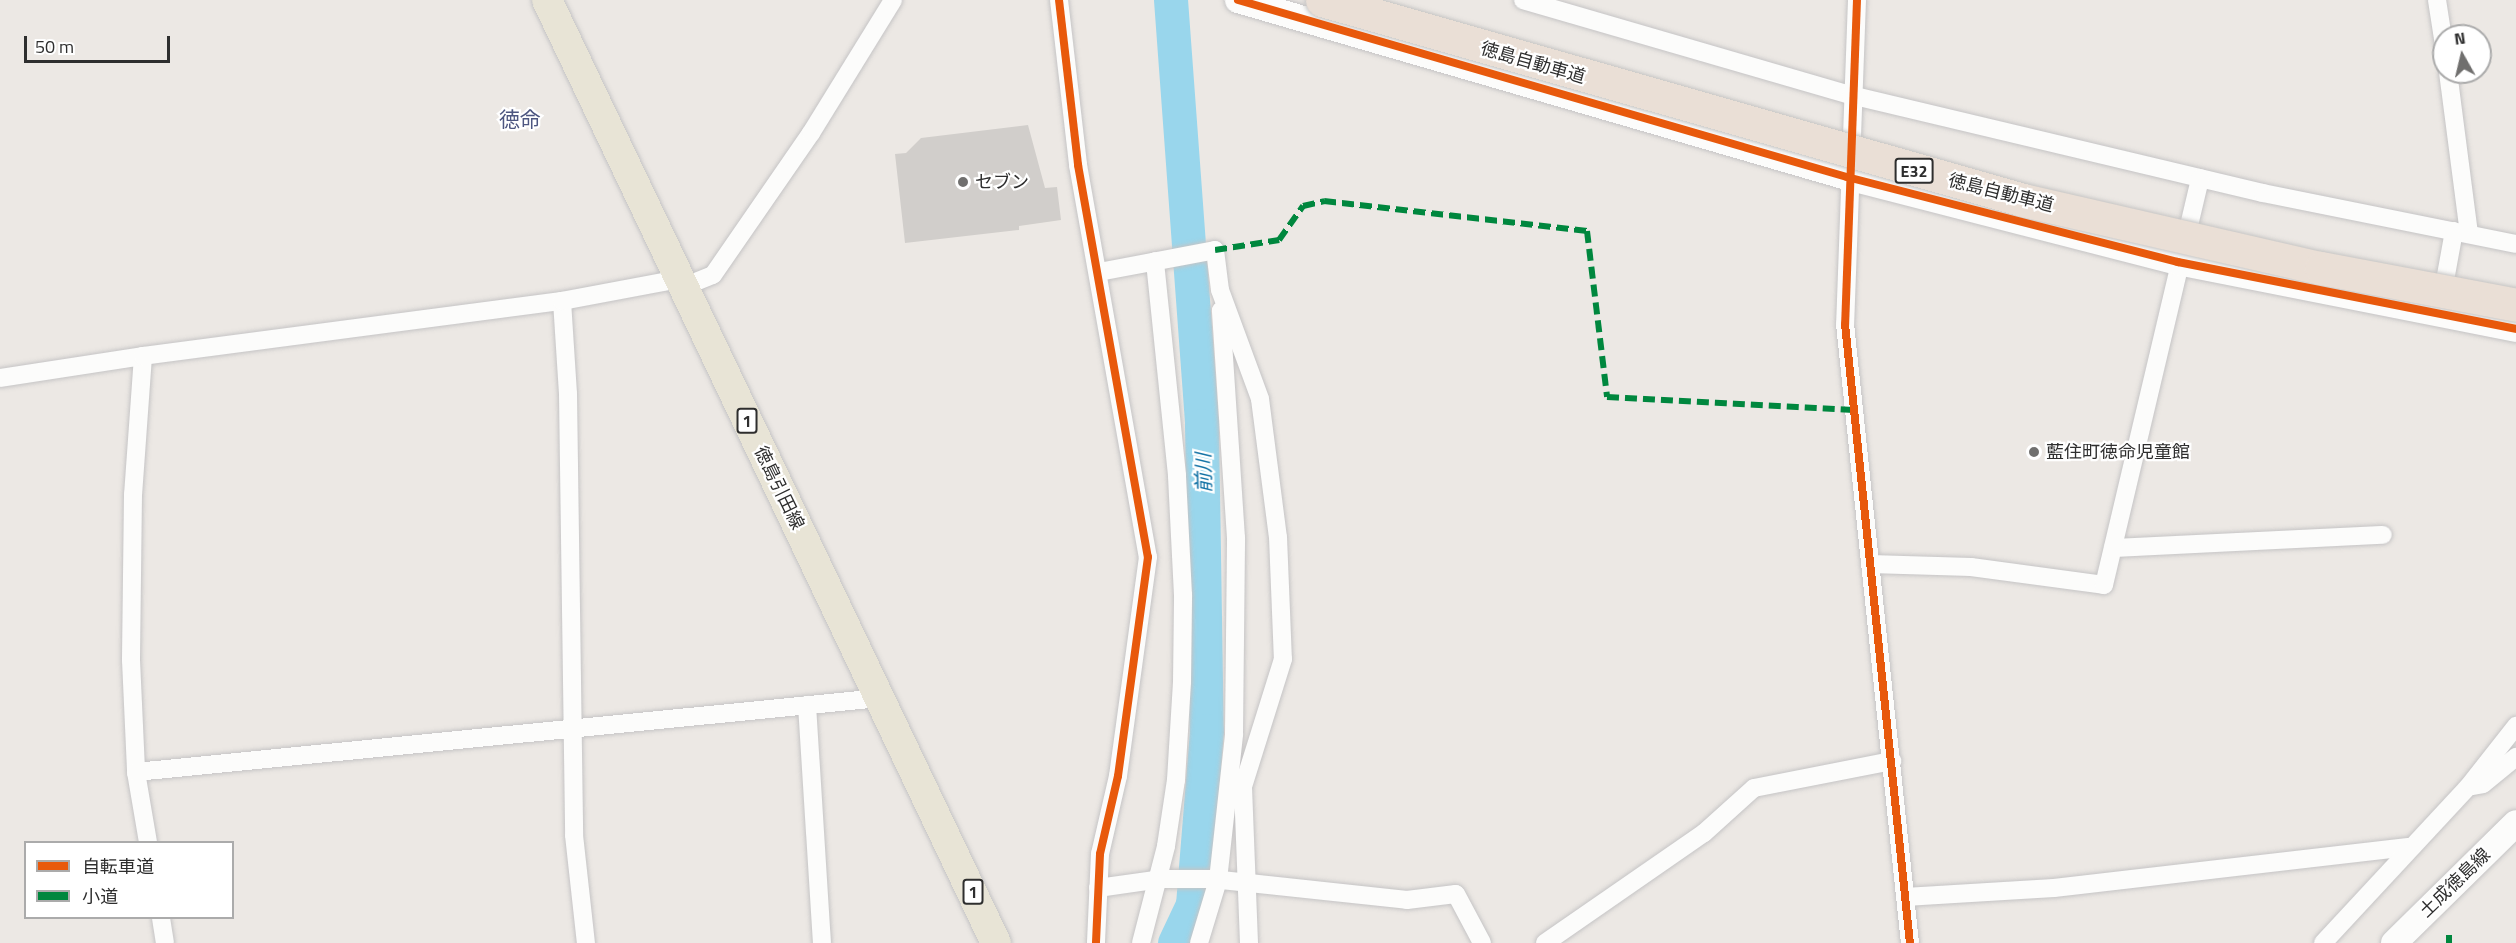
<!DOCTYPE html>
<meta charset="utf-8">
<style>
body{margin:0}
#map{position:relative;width:2516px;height:943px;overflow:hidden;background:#ece8e4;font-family:"Titillium Web","Noto Sans JP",sans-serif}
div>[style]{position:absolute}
.river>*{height:34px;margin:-17px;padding:0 17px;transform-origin:17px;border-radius:17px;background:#99d6ec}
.building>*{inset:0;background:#d1cecb}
.roads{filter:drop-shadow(0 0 2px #c5c4c5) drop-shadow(0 0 2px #c5c4c5)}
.street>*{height:18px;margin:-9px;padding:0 9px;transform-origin:9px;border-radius:9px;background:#fcfcfb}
.secondary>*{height:26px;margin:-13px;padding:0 13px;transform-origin:13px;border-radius:13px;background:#fcfcfb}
.primary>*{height:30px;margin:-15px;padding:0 15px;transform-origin:15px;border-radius:15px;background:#e8e4d6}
.bridges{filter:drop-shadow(0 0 2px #c6c5c4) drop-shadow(0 0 2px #c6c5c4)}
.highway-bridge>*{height:33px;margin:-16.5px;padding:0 16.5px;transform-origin:16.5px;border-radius:16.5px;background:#eadfd6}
.quiet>*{height:6px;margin-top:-3px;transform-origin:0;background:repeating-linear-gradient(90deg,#00873e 0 12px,transparent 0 18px)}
.cycleway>*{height:8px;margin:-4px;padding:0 4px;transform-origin:4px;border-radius:4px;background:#e8590c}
.dots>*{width:16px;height:16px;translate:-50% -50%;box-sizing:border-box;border:3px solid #fff;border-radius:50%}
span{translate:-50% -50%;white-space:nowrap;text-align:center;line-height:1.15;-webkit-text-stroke:4.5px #fff;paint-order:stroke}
.shield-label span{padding:2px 4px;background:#fff;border:2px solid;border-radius:4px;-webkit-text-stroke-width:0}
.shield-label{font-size:16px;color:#2e2e2e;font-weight:700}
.street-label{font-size:18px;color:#2e2e2e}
.poi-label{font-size:18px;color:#2e2e2e}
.left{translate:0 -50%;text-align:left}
.water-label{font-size:20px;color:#0d6fa3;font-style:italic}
.quarter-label{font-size:21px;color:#4d5680}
.legend{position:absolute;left:24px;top:841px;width:210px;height:78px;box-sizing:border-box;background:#fff;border:2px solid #ababab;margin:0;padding:8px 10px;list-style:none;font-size:18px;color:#2e2e2e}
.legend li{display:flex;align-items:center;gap:12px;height:30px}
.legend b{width:30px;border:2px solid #ababab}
.north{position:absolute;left:2432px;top:24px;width:60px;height:60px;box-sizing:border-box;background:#fff;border:2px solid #ababab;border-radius:50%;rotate:352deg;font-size:16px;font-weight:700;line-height:24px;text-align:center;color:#2e2e2e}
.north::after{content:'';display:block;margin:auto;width:21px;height:27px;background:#706f6e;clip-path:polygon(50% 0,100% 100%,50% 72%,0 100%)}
.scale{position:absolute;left:24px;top:36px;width:146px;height:27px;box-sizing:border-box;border:3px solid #2e2e2e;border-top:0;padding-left:8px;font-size:18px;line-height:21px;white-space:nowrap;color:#2e2e2e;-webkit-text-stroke:4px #fff;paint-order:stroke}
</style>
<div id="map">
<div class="river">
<div style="left:1171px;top:0;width:427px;rotate:85.8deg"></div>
<div style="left:1202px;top:426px;width:305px;rotate:89.1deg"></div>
<div style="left:1207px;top:731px;width:175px;rotate:94.6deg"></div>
<div style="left:1193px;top:905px;width:42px;rotate:115.3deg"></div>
</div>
<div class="building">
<div style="clip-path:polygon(1028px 125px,1045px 188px,1057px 187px,1061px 220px,1019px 226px,1019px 230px,905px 243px,895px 154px,906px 153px,921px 138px)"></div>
</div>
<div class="roads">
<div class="street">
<div style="left:1059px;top:0;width:166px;rotate:83.4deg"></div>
<div style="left:1078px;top:165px;width:398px;rotate:79.9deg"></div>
<div style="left:1148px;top:557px;width:221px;rotate:97.8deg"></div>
<div style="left:1118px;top:776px;width:80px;rotate:103deg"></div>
<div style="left:1100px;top:854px;width:89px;rotate:92.6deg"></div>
<div style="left:1523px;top:0;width:341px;rotate:16.2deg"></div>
<div style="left:1851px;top:95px;width:423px;rotate:13.4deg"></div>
<div style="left:2263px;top:193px;width:258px;rotate:11.4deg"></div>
<div style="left:1857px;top:0;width:324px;rotate:92.1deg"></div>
<div style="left:1845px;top:324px;width:622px;rotate:84.01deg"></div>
<div style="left:2437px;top:0;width:46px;rotate:81.2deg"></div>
<div style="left:2448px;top:72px;width:162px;rotate:82.6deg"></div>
<div style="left:1099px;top:272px;width:118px;rotate:-10.7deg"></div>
<div style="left:1215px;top:250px;width:40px;rotate:82.9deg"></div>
<div style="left:1220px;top:290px;width:116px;rotate:69.8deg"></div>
<div style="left:1260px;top:399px;width:139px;rotate:82.6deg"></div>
<div style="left:1278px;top:537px;width:122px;rotate:87.7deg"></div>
<div style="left:1283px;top:659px;width:134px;rotate:107.4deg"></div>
<div style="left:1243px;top:787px;width:156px;rotate:87.8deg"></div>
<div style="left:683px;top:287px;width:32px;rotate:-22deg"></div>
<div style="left:713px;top:275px;width:173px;rotate:-55.4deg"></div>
<div style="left:811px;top:133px;width:156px;rotate:-58.3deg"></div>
<div style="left:2442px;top:297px;width:67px;rotate:-79.7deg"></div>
<div style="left:562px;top:301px;width:93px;rotate:86.3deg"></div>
<div style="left:568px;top:394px;width:441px;rotate:89.2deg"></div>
<div style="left:574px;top:835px;width:109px;rotate:83.7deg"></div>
<div style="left:143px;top:356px;width:138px;rotate:94.1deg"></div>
<div style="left:133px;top:494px;width:166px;rotate:90.7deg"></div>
<div style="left:131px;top:660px;width:112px;rotate:87.4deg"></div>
<div style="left:136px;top:772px;width:71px;rotate:80.3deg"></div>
<div style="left:0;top:378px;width:145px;rotate:-8.7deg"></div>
<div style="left:143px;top:356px;width:423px;rotate:-7.5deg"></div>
<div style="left:562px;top:301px;width:119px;rotate:-10.6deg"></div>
<div style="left:2113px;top:548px;width:270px;rotate:-2.8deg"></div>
<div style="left:1870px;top:564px;width:101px;rotate:1.7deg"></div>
<div style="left:1971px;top:567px;width:134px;rotate:7.7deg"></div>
<div style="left:2104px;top:585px;width:418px;rotate:-76.7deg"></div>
<div style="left:807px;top:705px;width:238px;rotate:86.4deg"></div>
<div style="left:136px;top:772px;width:748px;rotate:-5.68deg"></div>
<div style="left:2473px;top:786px;width:10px;rotate:-11deg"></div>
<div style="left:2483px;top:784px;width:43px;rotate:-39.3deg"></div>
<div style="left:1098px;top:888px;width:65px;rotate:-8deg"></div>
<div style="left:1162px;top:879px;width:50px"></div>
<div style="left:1212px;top:879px;width:196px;rotate:6.1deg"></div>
<div style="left:1407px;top:900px;width:49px;rotate:-7deg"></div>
<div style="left:1456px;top:894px;width:55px;rotate:62deg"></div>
<div style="left:1905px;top:897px;width:149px;rotate:-3.5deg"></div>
<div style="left:2054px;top:888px;width:357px;rotate:-6.6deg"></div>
<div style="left:161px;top:918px;width:25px;rotate:81deg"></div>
<div style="left:1141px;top:943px;width:100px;rotate:-75.5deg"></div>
<div style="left:1166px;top:846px;width:67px;rotate:-81.4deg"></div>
<div style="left:1176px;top:780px;width:98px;rotate:-86.5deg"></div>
<div style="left:1182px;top:682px;width:87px;rotate:-89.3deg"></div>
<div style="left:1183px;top:595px;width:120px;rotate:-92.9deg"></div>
<div style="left:1177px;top:475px;width:215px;rotate:-95.9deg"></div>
<div style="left:1199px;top:943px;width:66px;rotate:-73.2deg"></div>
<div style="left:1218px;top:880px;width:147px;rotate:-83.7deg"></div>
<div style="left:1234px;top:734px;width:196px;rotate:-89.4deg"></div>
<div style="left:1236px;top:538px;width:228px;rotate:-93.8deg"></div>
<div style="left:1545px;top:943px;width:193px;rotate:-34.7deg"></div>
<div style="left:1704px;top:833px;width:67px;rotate:-42deg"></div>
<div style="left:1754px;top:788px;width:141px;rotate:-11.1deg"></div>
<div style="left:2323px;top:943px;width:213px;rotate:-47.1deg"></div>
<div style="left:2468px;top:787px;width:78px;rotate:-51.8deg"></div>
</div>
<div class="secondary">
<div style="left:1238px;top:0;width:634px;rotate:16.21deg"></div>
<div style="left:1847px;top:177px;width:342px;rotate:14.4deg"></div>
<div style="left:2178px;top:262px;width:345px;rotate:11.2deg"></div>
<div style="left:2394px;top:943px;width:171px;rotate:-44.5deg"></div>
</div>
<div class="primary">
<div style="left:547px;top:0;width:1044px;rotate:64.54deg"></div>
</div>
</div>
<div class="bridges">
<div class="highway-bridge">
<div style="left:1322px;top:0;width:729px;rotate:15.92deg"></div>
<div style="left:2023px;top:200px;width:306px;rotate:12.9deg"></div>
<div style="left:2321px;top:268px;width:198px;rotate:10.7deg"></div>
</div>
</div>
<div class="quiet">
<div style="left:1215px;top:250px;width:65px;rotate:-8.9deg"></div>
<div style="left:1279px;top:240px;width:42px;rotate:-54.8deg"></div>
<div style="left:1303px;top:206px;width:22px;rotate:-13deg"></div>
<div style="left:1324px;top:201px;width:265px;rotate:6.5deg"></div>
<div style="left:1587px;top:231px;width:167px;rotate:83.1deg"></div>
<div style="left:1607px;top:397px;width:247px;rotate:3deg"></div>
<div style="left:2449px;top:943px;width:8px;rotate:-90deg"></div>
</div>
<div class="cycleway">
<div style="left:1059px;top:0;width:166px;rotate:83.4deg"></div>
<div style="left:1078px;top:165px;width:398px;rotate:79.9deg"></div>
<div style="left:1148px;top:557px;width:221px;rotate:97.8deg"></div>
<div style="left:1118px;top:776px;width:80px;rotate:103deg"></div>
<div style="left:1100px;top:854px;width:89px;rotate:92.6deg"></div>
<div style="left:1238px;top:0;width:634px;rotate:16.21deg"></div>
<div style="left:1847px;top:177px;width:342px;rotate:14.4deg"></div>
<div style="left:2178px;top:262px;width:345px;rotate:11.2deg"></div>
<div style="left:1857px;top:0;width:324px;rotate:92.1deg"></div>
<div style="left:1845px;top:324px;width:622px;rotate:84.01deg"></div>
</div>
<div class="dots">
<div style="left:963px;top:182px;background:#706f6e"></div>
<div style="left:2034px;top:452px;background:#706f6e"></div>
</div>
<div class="shield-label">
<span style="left:1914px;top:171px">E32</span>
<span style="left:747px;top:421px">1</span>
<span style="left:973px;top:892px">1</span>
</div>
<div class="street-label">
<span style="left:1533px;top:63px;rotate:16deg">徳島自動車道</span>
<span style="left:2001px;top:193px;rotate:14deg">徳島自動車道</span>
<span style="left:779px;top:488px;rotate:64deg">徳島引田線</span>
<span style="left:2455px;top:883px;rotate:-44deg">土成徳島線</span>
</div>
<div class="poi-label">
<span class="left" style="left:975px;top:182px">セブン</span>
<span class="left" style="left:2046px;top:452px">藍住町徳命児童館</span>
</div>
<div class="water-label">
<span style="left:1203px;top:473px;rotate:-91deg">前川</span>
</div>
<div class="quarter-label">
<span style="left:520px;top:119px">徳命</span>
</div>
<ul class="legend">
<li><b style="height:8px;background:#e8590c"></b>自転車道</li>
<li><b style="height:8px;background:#00873e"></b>小道</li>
</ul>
<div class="north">N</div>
<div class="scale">50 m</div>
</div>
